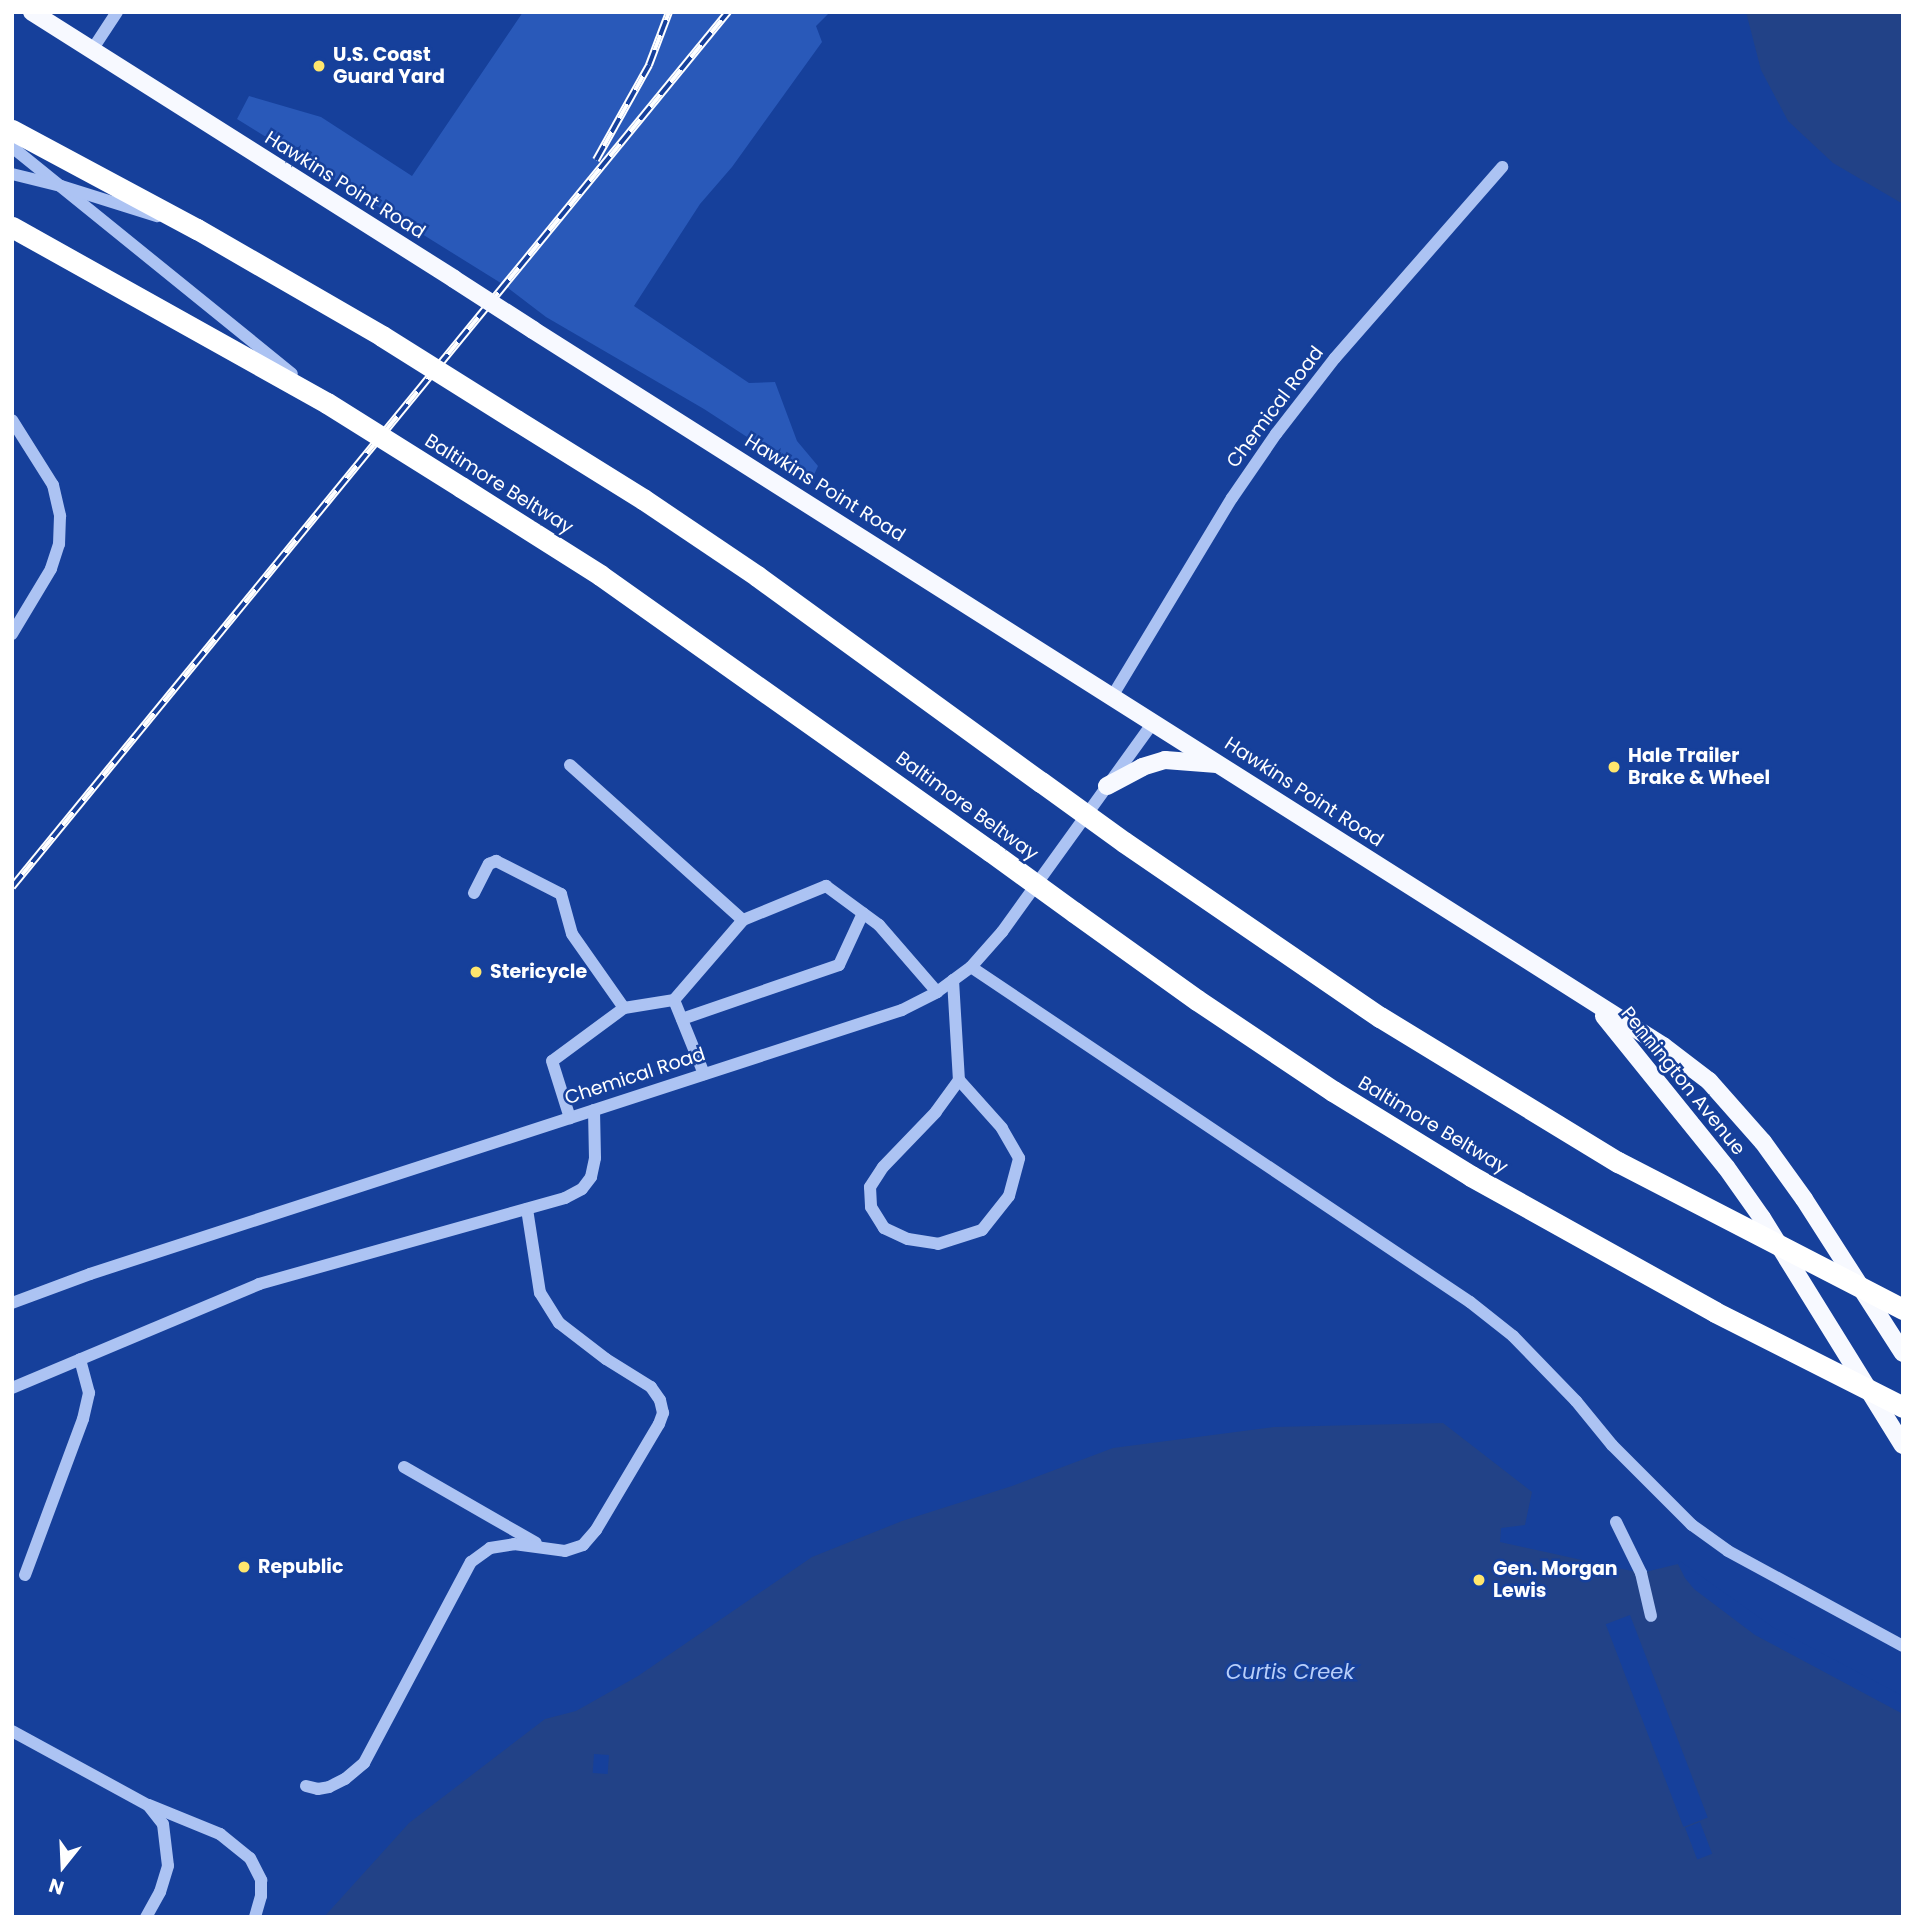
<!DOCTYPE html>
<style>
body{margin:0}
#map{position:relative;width:1915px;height:1929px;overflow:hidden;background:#16409b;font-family:Poppins,sans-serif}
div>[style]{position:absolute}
.green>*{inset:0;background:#2959b9}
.water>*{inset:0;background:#224287}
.pier>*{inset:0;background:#16409b;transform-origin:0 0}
.minor>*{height:12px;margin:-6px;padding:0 6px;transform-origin:6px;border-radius:6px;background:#acc3f3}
.major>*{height:18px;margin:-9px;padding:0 9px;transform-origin:9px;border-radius:9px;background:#f7f9ff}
.highway>*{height:21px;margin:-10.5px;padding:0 10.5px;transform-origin:10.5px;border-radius:10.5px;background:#fff}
.rail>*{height:8px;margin-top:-4px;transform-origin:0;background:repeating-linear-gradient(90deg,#16409b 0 16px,#fff 0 32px);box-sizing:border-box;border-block:2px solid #fff}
.major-bridge>*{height:18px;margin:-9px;padding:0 9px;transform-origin:9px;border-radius:9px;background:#f7f9ff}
.highway-bridge>*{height:21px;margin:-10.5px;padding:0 10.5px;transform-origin:10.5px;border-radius:10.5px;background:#fff}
.dots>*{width:19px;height:19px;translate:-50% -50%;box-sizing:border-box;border:4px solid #16409b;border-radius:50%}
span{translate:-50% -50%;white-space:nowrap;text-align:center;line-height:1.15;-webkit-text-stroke:5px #16409b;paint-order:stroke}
.poi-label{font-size:19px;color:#fff;font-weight:700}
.left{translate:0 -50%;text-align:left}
.street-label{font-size:19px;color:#fff}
.water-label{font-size:21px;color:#b8cef9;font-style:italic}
.frame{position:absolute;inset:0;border:14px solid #fff;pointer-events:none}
.north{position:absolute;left:28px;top:1831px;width:70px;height:70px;-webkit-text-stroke:5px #16409b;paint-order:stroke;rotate:198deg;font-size:19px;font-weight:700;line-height:28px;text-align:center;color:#fff}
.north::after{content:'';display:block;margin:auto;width:24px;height:32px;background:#fff;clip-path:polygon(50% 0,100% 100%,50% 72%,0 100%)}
</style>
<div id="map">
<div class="green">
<div style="clip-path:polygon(523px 12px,830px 12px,816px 26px,822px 42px,732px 167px,700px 204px,634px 306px,749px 383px,775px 382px,797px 441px,818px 466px,812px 479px,704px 409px,546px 317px,504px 285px,237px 119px,249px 96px,321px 117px,412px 176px)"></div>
</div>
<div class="water">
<div style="clip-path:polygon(1746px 12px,1903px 12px,1903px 204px,1833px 163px,1788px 121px,1761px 70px)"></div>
<div style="clip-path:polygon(1443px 1423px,1532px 1492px,1525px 1525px,1501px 1528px,1500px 1542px,1641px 1573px,1678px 1564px,1772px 1631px,1903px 1700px,1903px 1917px,324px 1917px,409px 1823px,545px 1719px,576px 1711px,638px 1676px,812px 1557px,902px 1521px,1012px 1486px,1113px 1448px,1274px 1427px)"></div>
</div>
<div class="pier">
<div style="clip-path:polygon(1680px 1561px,1774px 1628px,1903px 1696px,1903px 1714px,1755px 1635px,1694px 1589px,1685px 1578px,1678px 1564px)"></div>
<div style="left:1630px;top:1615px;width:217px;height:26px;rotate:69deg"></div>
<div style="left:594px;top:1754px;width:15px;height:19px;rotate:4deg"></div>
<div style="left:1700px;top:1822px;width:34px;height:16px;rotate:69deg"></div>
</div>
<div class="minor">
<div style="left:92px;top:50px;width:45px;rotate:-56.7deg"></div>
<div style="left:12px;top:147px;width:360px;rotate:39deg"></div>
<div style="left:12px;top:174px;width:50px;rotate:13.8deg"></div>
<div style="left:61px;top:186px;width:101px;rotate:17.4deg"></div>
<div style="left:12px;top:420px;width:77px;rotate:57.8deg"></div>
<div style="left:53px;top:485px;width:32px;rotate:77deg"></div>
<div style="left:60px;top:516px;width:28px;rotate:92deg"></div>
<div style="left:59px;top:544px;width:26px;rotate:108deg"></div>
<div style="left:51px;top:569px;width:76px;rotate:121deg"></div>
<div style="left:1113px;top:695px;width:230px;rotate:-58.9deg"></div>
<div style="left:1232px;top:498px;width:78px;rotate:-55.5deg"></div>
<div style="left:1276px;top:434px;width:96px;rotate:-52.2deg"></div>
<div style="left:1335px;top:358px;width:254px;rotate:-48.8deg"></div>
<div style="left:570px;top:765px;width:232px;rotate:41.9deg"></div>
<div style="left:474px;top:893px;width:33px;rotate:-63deg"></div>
<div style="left:489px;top:864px;width:8px;rotate:-23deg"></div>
<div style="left:496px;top:861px;width:73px;rotate:26.9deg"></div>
<div style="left:561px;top:894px;width:41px;rotate:74.6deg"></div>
<div style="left:572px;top:934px;width:90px;rotate:54.9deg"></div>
<div style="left:624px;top:1008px;width:89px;rotate:143.6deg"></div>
<div style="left:552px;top:1061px;width:60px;rotate:72.5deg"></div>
<div style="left:971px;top:967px;width:601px;rotate:33.88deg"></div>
<div style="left:1470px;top:1302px;width:55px;rotate:38.3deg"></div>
<div style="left:1513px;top:1336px;width:91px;rotate:45.9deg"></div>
<div style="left:1576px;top:1401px;width:57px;rotate:50.7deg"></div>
<div style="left:1612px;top:1445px;width:113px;rotate:45deg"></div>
<div style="left:1692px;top:1525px;width:44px;rotate:35.8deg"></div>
<div style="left:1728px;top:1551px;width:199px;rotate:28.5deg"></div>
<div style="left:953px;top:980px;width:100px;rotate:86.6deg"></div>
<div style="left:959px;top:1080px;width:39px;rotate:126deg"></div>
<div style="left:936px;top:1112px;width:76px;rotate:133.9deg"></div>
<div style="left:883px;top:1167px;width:24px;rotate:123deg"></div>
<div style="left:870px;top:1187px;width:20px;rotate:87deg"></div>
<div style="left:871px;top:1207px;width:25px;rotate:58deg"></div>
<div style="left:884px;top:1228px;width:26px;rotate:25deg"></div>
<div style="left:908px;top:1239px;width:30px;rotate:9deg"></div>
<div style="left:938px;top:1244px;width:46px;rotate:-17.7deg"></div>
<div style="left:982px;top:1230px;width:43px;rotate:-51.5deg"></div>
<div style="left:1009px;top:1196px;width:39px;rotate:-75deg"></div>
<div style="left:1019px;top:1158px;width:34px;rotate:-120deg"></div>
<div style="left:1002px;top:1128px;width:64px;rotate:-131.9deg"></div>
<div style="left:674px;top:1000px;width:106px;rotate:-49.2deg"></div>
<div style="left:743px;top:920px;width:90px;rotate:-22.3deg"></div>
<div style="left:826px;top:886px;width:66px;rotate:36.3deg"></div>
<div style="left:879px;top:925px;width:89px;rotate:49.1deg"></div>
<div style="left:624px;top:1008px;width:51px;rotate:-9.1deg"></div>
<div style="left:674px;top:1000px;width:80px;rotate:67.9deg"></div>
<div style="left:682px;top:1019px;width:166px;rotate:-19deg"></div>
<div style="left:839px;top:965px;width:57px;rotate:-65.2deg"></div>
<div style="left:12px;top:1303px;width:83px;rotate:-20.4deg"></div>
<div style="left:90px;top:1274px;width:854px;rotate:-18.01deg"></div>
<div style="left:902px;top:1010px;width:39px;rotate:-27deg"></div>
<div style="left:937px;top:992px;width:42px;rotate:-36.3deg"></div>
<div style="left:971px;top:967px;width:47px;rotate:-48.5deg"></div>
<div style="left:1002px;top:932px;width:260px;rotate:-54.2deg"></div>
<div style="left:12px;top:1388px;width:268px;rotate:-22.8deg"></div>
<div style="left:259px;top:1284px;width:318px;rotate:-15.7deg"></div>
<div style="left:565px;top:1198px;width:19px;rotate:-28deg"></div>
<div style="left:582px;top:1189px;width:15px;rotate:-53deg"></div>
<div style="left:591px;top:1177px;width:19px;rotate:-78deg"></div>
<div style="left:595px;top:1158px;width:48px;rotate:-91.2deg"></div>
<div style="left:404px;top:1467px;width:152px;rotate:29.9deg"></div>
<div style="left:1616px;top:1522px;width:57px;rotate:63.9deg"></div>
<div style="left:1641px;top:1573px;width:44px;rotate:76.9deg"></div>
<div style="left:25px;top:1575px;width:166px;rotate:-69.6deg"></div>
<div style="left:83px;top:1419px;width:27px;rotate:-77deg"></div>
<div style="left:89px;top:1393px;width:35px;rotate:-105deg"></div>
<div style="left:12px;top:1731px;width:155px;rotate:28.6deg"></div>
<div style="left:148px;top:1805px;width:24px;rotate:52deg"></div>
<div style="left:163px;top:1824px;width:42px;rotate:83.2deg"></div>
<div style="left:168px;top:1866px;width:27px;rotate:107deg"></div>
<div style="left:160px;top:1892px;width:29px;rotate:119deg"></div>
<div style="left:306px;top:1786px;width:12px;rotate:14deg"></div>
<div style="left:318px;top:1789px;width:11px;rotate:-10deg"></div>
<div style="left:329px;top:1787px;width:18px;rotate:-27deg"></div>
<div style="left:345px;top:1779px;width:25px;rotate:-40deg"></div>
<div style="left:364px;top:1763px;width:228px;rotate:-62deg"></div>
<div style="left:471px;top:1562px;width:24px;rotate:-36deg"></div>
<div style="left:490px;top:1548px;width:24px;rotate:-9deg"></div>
<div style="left:514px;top:1544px;width:51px;rotate:7.8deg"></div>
<div style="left:565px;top:1551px;width:19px;rotate:-18deg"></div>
<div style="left:583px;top:1545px;width:20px;rotate:-49deg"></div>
<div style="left:596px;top:1530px;width:123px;rotate:-59.3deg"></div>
<div style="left:659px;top:1424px;width:12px;rotate:-70deg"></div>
<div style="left:663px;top:1413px;width:13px;rotate:-103deg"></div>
<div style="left:660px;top:1400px;width:16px;rotate:-125deg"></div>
<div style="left:651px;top:1387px;width:53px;rotate:-148.1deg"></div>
<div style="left:606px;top:1359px;width:59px;rotate:-142.5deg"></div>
<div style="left:559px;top:1323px;width:36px;rotate:-122deg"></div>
<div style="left:540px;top:1293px;width:85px;rotate:-98.8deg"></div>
<div style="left:149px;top:1805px;width:77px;rotate:22.2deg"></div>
<div style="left:220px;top:1834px;width:38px;rotate:39deg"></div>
<div style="left:250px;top:1858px;width:25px;rotate:63deg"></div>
<div style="left:261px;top:1880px;width:16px;rotate:90deg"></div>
<div style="left:261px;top:1896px;width:22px;rotate:106deg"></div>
</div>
<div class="major">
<div style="left:32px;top:12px;width:499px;rotate:32.3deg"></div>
<div style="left:533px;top:330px;width:1338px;rotate:32.36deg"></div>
<div style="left:1663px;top:1046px;width:58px;rotate:37.3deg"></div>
<div style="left:1709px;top:1081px;width:81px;rotate:48.5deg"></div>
<div style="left:1763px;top:1142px;width:70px;rotate:54.3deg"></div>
<div style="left:1804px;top:1199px;width:183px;rotate:57.3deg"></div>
<div style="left:1107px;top:786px;width:40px;rotate:-28deg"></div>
<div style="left:1142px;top:767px;width:24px;rotate:-17deg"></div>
<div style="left:1165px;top:760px;width:52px;rotate:4.4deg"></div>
<div style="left:1604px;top:1016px;width:194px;rotate:51.1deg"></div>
<div style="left:1726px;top:1167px;width:62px;rotate:54.8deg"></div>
<div style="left:1762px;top:1218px;width:267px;rotate:58.2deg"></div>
</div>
<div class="highway">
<div style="left:12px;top:130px;width:210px;rotate:28.2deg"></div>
<div style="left:197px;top:229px;width:214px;rotate:30deg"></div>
<div style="left:12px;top:227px;width:361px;rotate:29.2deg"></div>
<div style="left:516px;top:420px;width:150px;rotate:31.9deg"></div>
<div style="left:643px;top:499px;width:138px;rotate:34deg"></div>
<div style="left:757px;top:576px;width:351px;rotate:36deg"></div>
<div style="left:461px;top:487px;width:165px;rotate:32.3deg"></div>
<div style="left:600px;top:575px;width:478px;rotate:35.3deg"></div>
<div style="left:1124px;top:842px;width:310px;rotate:34.4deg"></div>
<div style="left:1380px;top:1017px;width:279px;rotate:31.4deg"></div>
<div style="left:1074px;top:912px;width:151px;rotate:35.6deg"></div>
<div style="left:1197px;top:1000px;width:164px;rotate:33.8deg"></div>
<div style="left:1333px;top:1091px;width:162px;rotate:31.6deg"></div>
<div style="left:1471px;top:1176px;width:279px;rotate:29.1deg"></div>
</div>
<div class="rail">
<div style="left:596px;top:160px;width:109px;rotate:-60.8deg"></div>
<div style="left:649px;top:65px;width:57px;rotate:-69.3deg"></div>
<div style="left:12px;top:887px;width:1131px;rotate:-50.71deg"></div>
</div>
<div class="major-bridge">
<div style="left:454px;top:279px;width:94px;rotate:32.8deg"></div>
</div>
<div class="highway-bridge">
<div style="left:382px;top:336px;width:158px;rotate:32.1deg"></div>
<div style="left:327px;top:403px;width:158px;rotate:32.1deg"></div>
<div style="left:1041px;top:782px;width:102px;rotate:35.9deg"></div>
<div style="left:990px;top:851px;width:104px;rotate:36deg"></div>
<div style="left:1618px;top:1162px;width:321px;rotate:27.3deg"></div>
<div style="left:1715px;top:1312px;width:211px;rotate:26.8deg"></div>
</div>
<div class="dots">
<div style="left:319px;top:66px;background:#ffe66d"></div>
<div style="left:1614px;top:767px;background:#ffe66d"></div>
<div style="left:476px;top:972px;background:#ffe66d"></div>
<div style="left:244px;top:1567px;background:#ffe66d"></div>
<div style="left:1479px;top:1580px;background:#ffe66d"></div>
</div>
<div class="poi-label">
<span class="left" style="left:333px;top:66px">U.S. Coast<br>Guard Yard</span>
<span class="left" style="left:1628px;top:767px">Hale Trailer<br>Brake &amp; Wheel</span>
<span class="left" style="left:490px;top:972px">Stericycle</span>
<span class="left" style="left:258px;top:1567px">Republic</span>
<span class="left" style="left:1493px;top:1580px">Gen. Morgan<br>Lewis</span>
</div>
<div class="street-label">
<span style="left:345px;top:185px;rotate:32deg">Hawkins Point Road</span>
<span style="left:1275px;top:407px;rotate:-53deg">Chemical Road</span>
<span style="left:499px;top:484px;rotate:32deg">Baltimore Beltway</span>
<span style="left:825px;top:488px;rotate:32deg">Hawkins Point Road</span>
<span style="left:1304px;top:792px;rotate:33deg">Hawkins Point Road</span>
<span style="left:967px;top:806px;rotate:36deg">Baltimore Beltway</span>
<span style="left:635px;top:1076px;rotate:-18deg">Chemical Road</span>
<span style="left:1683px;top:1081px;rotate:51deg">Pennington Avenue</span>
<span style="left:1433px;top:1125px;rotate:31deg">Baltimore Beltway</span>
</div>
<div class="water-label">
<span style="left:1290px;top:1672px">Curtis Creek</span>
</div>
<div class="frame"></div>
<div class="north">N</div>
</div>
